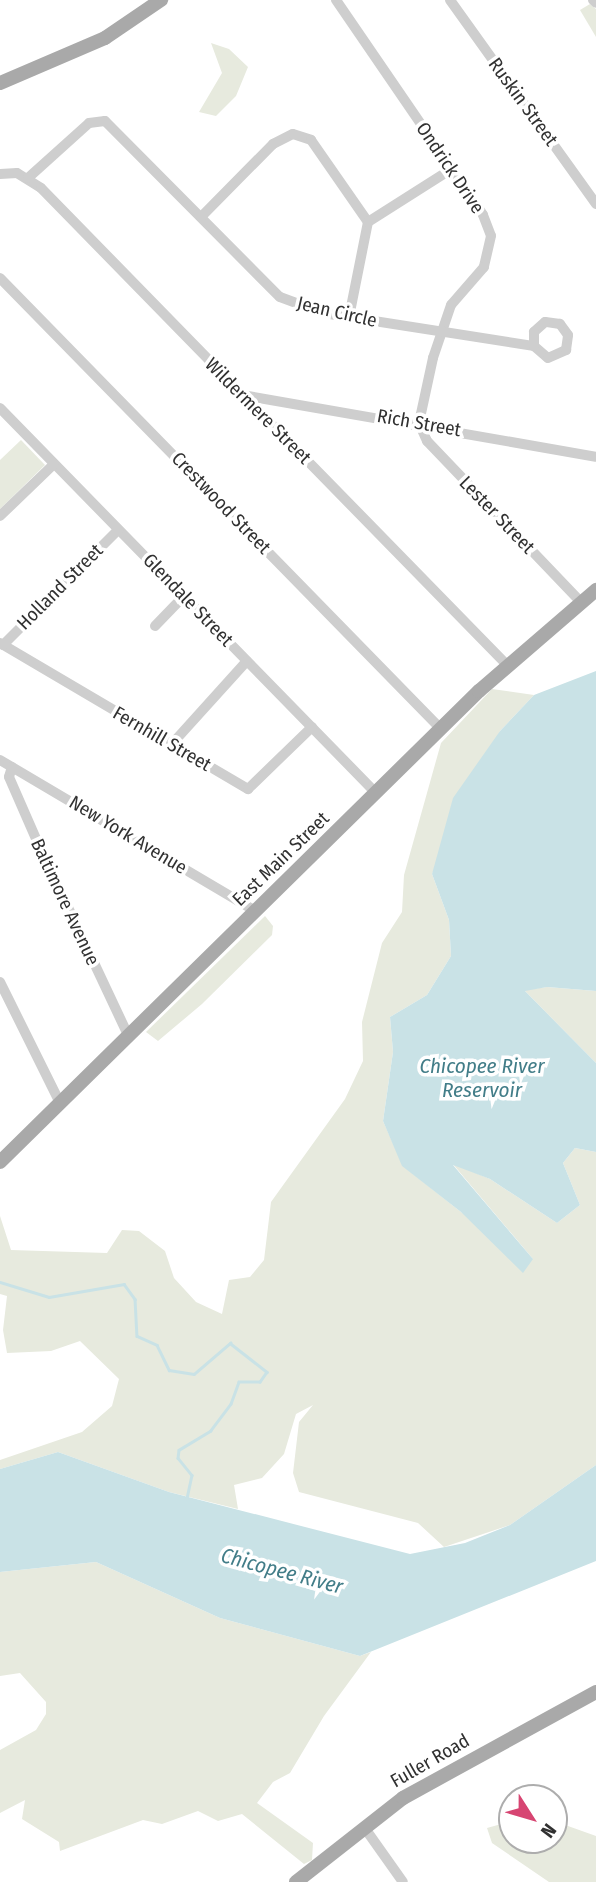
<!DOCTYPE html>
<style>
body{margin:0}
#map{position:relative;width:596px;height:1882px;overflow:hidden;background:#fff;font-family:"Fira Sans Condensed",sans-serif}
div>[style]{position:absolute}
.green>*{inset:0;background:#e7eade}
.water>*{inset:0;background:#c9e2e6}
.stream>*{height:2.5px;margin:-1.25px;padding:0 1.25px;transform-origin:1.25px;border-radius:1.25px;background:#c9e2e6}
.minor>*{height:10px;margin:-5px;padding:0 5px;transform-origin:5px;border-radius:5px;background:#cecece}
.major>*{height:14px;margin:-7px;padding:0 7px;transform-origin:7px;border-radius:7px;background:#a9a9a9}
span{translate:-50% -50%;white-space:nowrap;text-align:center;line-height:1.15;-webkit-text-stroke:7px #fff;paint-order:stroke}
.street-label{font-size:19px;color:#313131}
.water-label{font-size:21px;color:#427d88;font-style:italic}
.north{position:absolute;left:498px;top:1784px;width:70px;height:70px;box-sizing:border-box;background:#fff;border:2px solid #adadad;border-radius:50%;rotate:127deg;font-size:19px;font-weight:700;line-height:28px;text-align:center;color:#313131}
.north::after{content:'';display:block;margin:auto;width:24px;height:32px;background:#d74572;clip-path:polygon(50% 0,100% 100%,50% 72%,0 100%)}
</style>
<div id="map">
<div class="green">
<div style="clip-path:polygon(590px 4px,596px 9px,596px 37px,580px 10px)"></div>
<div style="clip-path:polygon(211px 43px,229px 49px,248px 67px,236px 96px,216px 116px,199px 112px,222px 73px)"></div>
<div style="clip-path:polygon(21px 440px,45px 465px,0 509px,0 460px)"></div>
<div style="clip-path:polygon(492px 689px,534px 695px,500px 731px,432px 874px,449px 920px,451px 956px,427px 995px,390px 1017px,393px 1052px,383px 1121px,403px 1166px,461px 1212px,533px 1259px,452px 1163px,490px 1179px,557px 1223px,580px 1205px,563px 1163px,575px 1148px,596px 1152px,596px 1465px,510px 1525px,444px 1547px,418px 1523px,299px 1492px,293px 1473px,299px 1422px,313px 1405px,296px 1414px,284px 1454px,262px 1478px,234px 1485px,238px 1509px,169px 1492px,58px 1452px,0 1469px,0 1460px,82px 1432px,112px 1406px,119px 1379px,80px 1341px,51px 1351px,7px 1353px,3px 1330px,7px 1296px,0 1294px,0 1216px,11px 1250px,107px 1253px,122px 1230px,139px 1231px,165px 1251px,174px 1278px,196px 1302px,222px 1314px,229px 1280px,250px 1277px,264px 1260px,271px 1202px,345px 1099px,363px 1061px,362px 1022px,382px 943px,402px 912px,404px 875px,441px 743px)"></div>
<div style="clip-path:polygon(265px 916px,273px 926px,272px 935px,202px 1004px,158px 1041px,146px 1032px)"></div>
<div style="clip-path:polygon(547px 987px,596px 991px,596px 1063px,524px 990px)"></div>
<div style="clip-path:polygon(96px 1562px,220px 1618px,360px 1656px,371px 1652px,324px 1716px,290px 1773px,273px 1782px,257px 1803px,313px 1843px,312px 1860px,304px 1864px,242px 1814px,218px 1821px,198px 1811px,162px 1824px,143px 1820px,60px 1851px,59px 1842px,22px 1819px,25px 1800px,0 1813px,0 1750px,36px 1730px,46px 1714px,46px 1702px,20px 1673px,0 1676px,0 1572px)"></div>
<div style="clip-path:polygon(512px 1821px,512px 1840px,554px 1840px,554px 1821px,596px 1836px,596px 1882px,549px 1882px,492px 1843px,487px 1828px)"></div>
</div>
<div class="water">
<div style="clip-path:polygon(596px 671px,596px 991px,547px 987px,525px 991px,596px 1063px,596px 1152px,575px 1148px,563px 1163px,580px 1205px,557px 1223px,490px 1179px,453px 1165px,533px 1259px,523px 1273px,461px 1212px,402px 1166px,383px 1121px,393px 1052px,390px 1017px,427px 995px,451px 956px,449px 920px,432px 874px,453px 798px,500px 731px,534px 695px)"></div>
<div style="clip-path:polygon(58px 1452px,169px 1492px,410px 1554px,465px 1543px,510px 1525px,596px 1465px,596px 1561px,360px 1656px,220px 1618px,96px 1562px,0 1572px,0 1469px)"></div>
</div>
<div class="stream">
<div style="left:0;top:1282px;width:51px;rotate:17deg"></div>
<div style="left:49px;top:1297px;width:76px;rotate:-9.8deg"></div>
<div style="left:124px;top:1284px;width:19px;rotate:54deg"></div>
<div style="left:135px;top:1299px;width:37px;rotate:87deg"></div>
<div style="left:137px;top:1336px;width:22px;rotate:24deg"></div>
<div style="left:157px;top:1345px;width:28px;rotate:64deg"></div>
<div style="left:169px;top:1370px;width:25px;rotate:9deg"></div>
<div style="left:194px;top:1374px;width:48px;rotate:-40.7deg"></div>
<div style="left:230px;top:1343px;width:47px;rotate:38.1deg"></div>
<div style="left:267px;top:1372px;width:12px;rotate:125deg"></div>
<div style="left:260px;top:1382px;width:21px;rotate:180deg"></div>
<div style="left:239px;top:1382px;width:23px;rotate:110deg"></div>
<div style="left:231px;top:1404px;width:34px;rotate:127deg"></div>
<div style="left:211px;top:1431px;width:37px;rotate:149deg"></div>
<div style="left:179px;top:1450px;width:8px;rotate:97deg"></div>
<div style="left:178px;top:1458px;width:22px;rotate:51deg"></div>
<div style="left:192px;top:1475px;width:24px;rotate:102deg"></div>
</div>
<div class="minor">
<div style="left:336px;top:0;width:260px;rotate:55.6deg"></div>
<div style="left:483px;top:215px;width:22px;rotate:69deg"></div>
<div style="left:491px;top:236px;width:32px;rotate:103deg"></div>
<div style="left:484px;top:267px;width:50px;rotate:131deg"></div>
<div style="left:451px;top:305px;width:56px;rotate:108.8deg"></div>
<div style="left:433px;top:358px;width:66px;rotate:102.2deg"></div>
<div style="left:419px;top:423px;width:20px;rotate:66deg"></div>
<div style="left:427px;top:441px;width:223px;rotate:46.3deg"></div>
<div style="left:450px;top:0;width:251px;rotate:54.4deg"></div>
<div style="left:593px;top:0;width:4px;rotate:45deg"></div>
<div style="left:0;top:174px;width:17px;rotate:-3deg"></div>
<div style="left:17px;top:173px;width:28px;rotate:32deg"></div>
<div style="left:41px;top:188px;width:667px;rotate:45.67deg"></div>
<div style="left:28px;top:178px;width:82px;rotate:-42deg"></div>
<div style="left:89px;top:123px;width:16px;rotate:-7deg"></div>
<div style="left:105px;top:121px;width:248px;rotate:45.2deg"></div>
<div style="left:280px;top:297px;width:46px;rotate:20.4deg"></div>
<div style="left:323px;top:313px;width:214px;rotate:8.9deg"></div>
<div style="left:534px;top:346px;width:18px;rotate:41deg"></div>
<div style="left:548px;top:358px;width:20px;rotate:-24deg"></div>
<div style="left:566px;top:350px;width:15px;rotate:-82deg"></div>
<div style="left:568px;top:335px;width:14px;rotate:-126deg"></div>
<div style="left:560px;top:324px;width:15px;rotate:-172deg"></div>
<div style="left:545px;top:322px;width:15px;rotate:138deg"></div>
<div style="left:534px;top:332px;width:14px;rotate:90deg"></div>
<div style="left:201px;top:217px;width:103px;rotate:-45.4deg"></div>
<div style="left:273px;top:144px;width:22px;rotate:-27deg"></div>
<div style="left:293px;top:134px;width:19px;rotate:18deg"></div>
<div style="left:311px;top:140px;width:100px;rotate:55.2deg"></div>
<div style="left:0;top:278px;width:631px;rotate:45.64deg"></div>
<div style="left:349px;top:317px;width:97px;rotate:-78.7deg"></div>
<div style="left:368px;top:222px;width:97px;rotate:-32.4deg"></div>
<div style="left:242px;top:395px;width:359px;rotate:9.9deg"></div>
<div style="left:0;top:408px;width:538px;rotate:45.68deg"></div>
<div style="left:0;top:516px;width:75px;rotate:-43.9deg"></div>
<div style="left:155px;top:626px;width:42px;rotate:-46deg"></div>
<div style="left:0;top:643px;width:288px;rotate:30.5deg"></div>
<div style="left:248px;top:789px;width:89px;rotate:-44.1deg"></div>
<div style="left:3px;top:645px;width:163px;rotate:-45deg"></div>
<div style="left:171px;top:745px;width:113px;rotate:-47.9deg"></div>
<div style="left:0;top:760px;width:296px;rotate:30.6deg"></div>
<div style="left:12px;top:767px;width:10px;rotate:107deg"></div>
<div style="left:9px;top:777px;width:77px;rotate:66.4deg"></div>
<div style="left:40px;top:848px;width:207px;rotate:64.8deg"></div>
<div style="left:0;top:982px;width:135px;rotate:63.6deg"></div>
<div style="left:364px;top:1827px;width:67px;rotate:54.7deg"></div>
</div>
<div class="major">
<div style="left:0;top:83px;width:114px;rotate:-23.2deg"></div>
<div style="left:105px;top:38px;width:68px;rotate:-34.2deg"></div>
<div style="left:0;top:1162px;width:672px;rotate:-44.52deg"></div>
<div style="left:479px;top:691px;width:155px;rotate:-40.8deg"></div>
<div style="left:296px;top:1882px;width:136px;rotate:-38.1deg"></div>
<div style="left:403px;top:1798px;width:220px;rotate:-28.8deg"></div>
</div>
<div class="street-label">
<span style="left:523px;top:102px;rotate:54deg">Ruskin Street</span>
<span style="left:450px;top:168px;rotate:56deg">Ondrick Drive</span>
<span style="left:337px;top:312px;rotate:13deg">Jean Circle</span>
<span style="left:258px;top:411px;rotate:45deg">Wildermere Street</span>
<span style="left:419px;top:423px;rotate:10deg">Rich Street</span>
<span style="left:221px;top:503px;rotate:46deg">Crestwood Street</span>
<span style="left:497px;top:515px;rotate:46deg">Lester Street</span>
<span style="left:60px;top:587px;rotate:-45deg">Holland Street</span>
<span style="left:188px;top:600px;rotate:46deg">Glendale Street</span>
<span style="left:162px;top:739px;rotate:30deg">Fernhill Street</span>
<span style="left:128px;top:835px;rotate:31deg">New York Avenue</span>
<span style="left:281px;top:859px;rotate:-44deg">East Main Street</span>
<span style="left:65px;top:902px;rotate:65deg">Baltimore Avenue</span>
<span style="left:430px;top:1761px;rotate:-30deg">Fuller Road</span>
</div>
<div class="water-label">
<span style="left:482px;top:1078px">Chicopee River<br>Reservoir</span>
<span style="left:282px;top:1571px;rotate:15deg">Chicopee River</span>
</div>
<div class="north">N</div>
</div>
